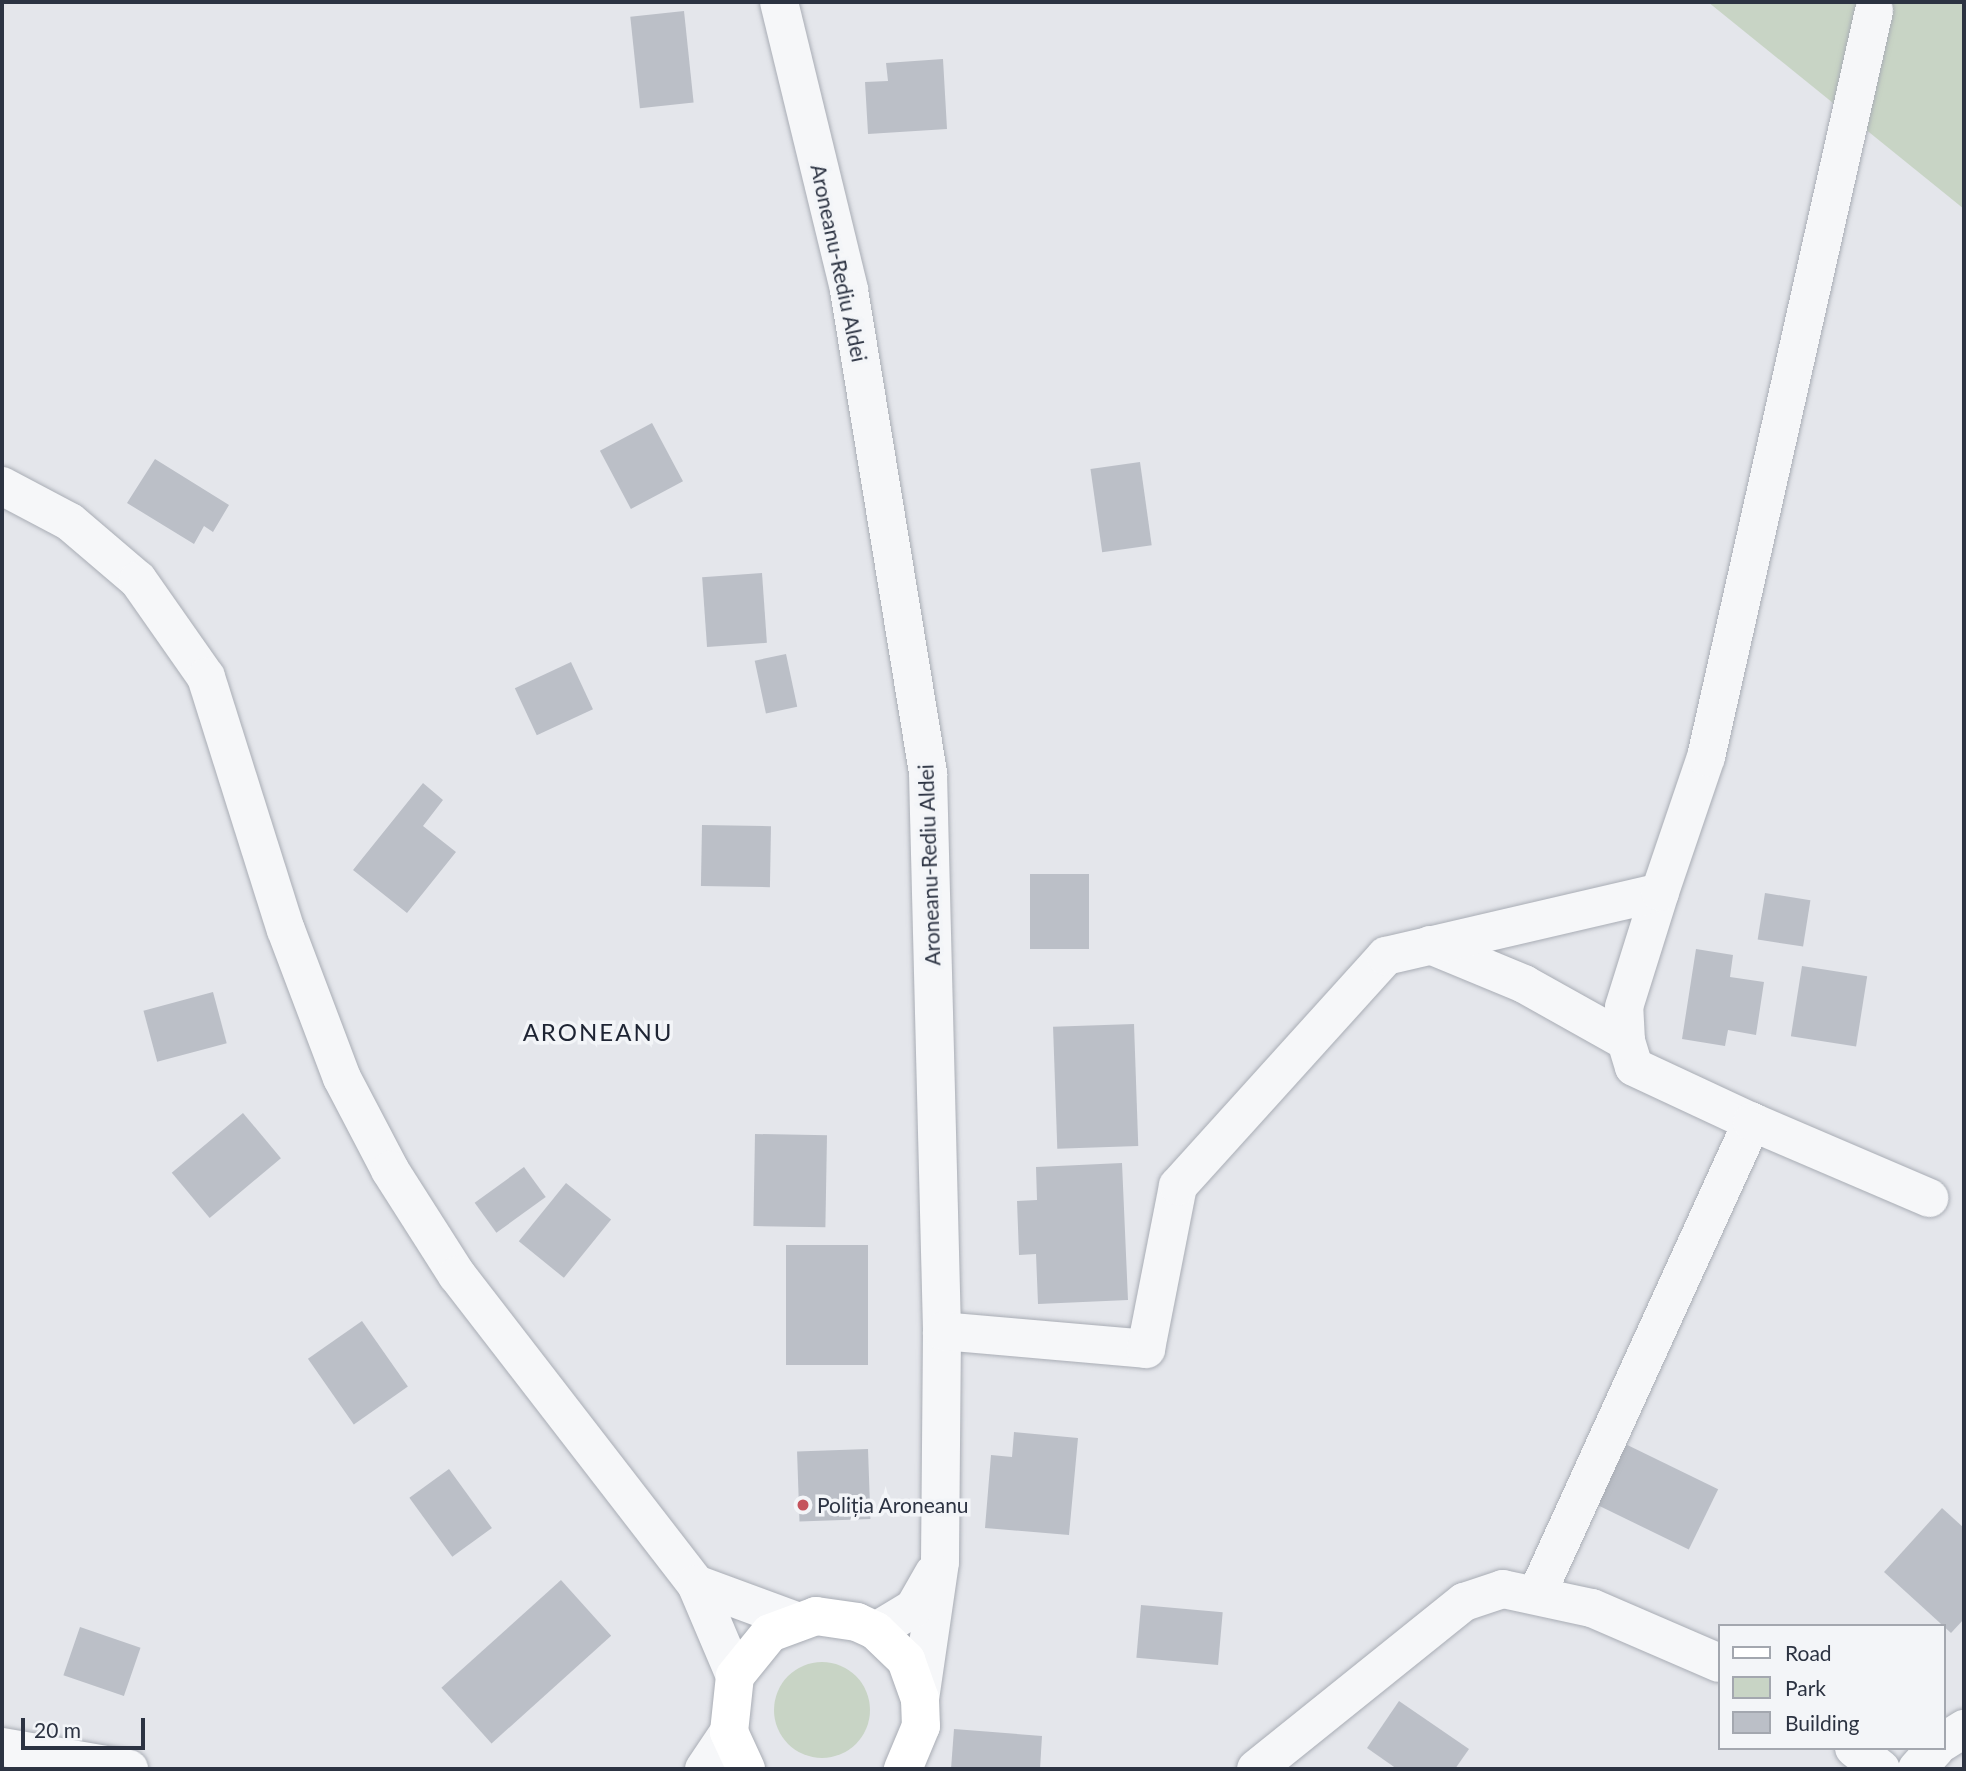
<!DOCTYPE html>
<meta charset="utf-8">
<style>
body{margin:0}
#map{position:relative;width:1966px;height:1771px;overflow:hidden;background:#e4e6eb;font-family:Lato,sans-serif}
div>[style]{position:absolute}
.green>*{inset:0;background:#c8d4c5}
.round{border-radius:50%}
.building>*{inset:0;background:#bbbfc7;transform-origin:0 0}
.roads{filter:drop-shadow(0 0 2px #a9adb5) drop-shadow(0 0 2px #a9adb5)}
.minor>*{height:38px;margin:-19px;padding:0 19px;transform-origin:19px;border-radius:19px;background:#f6f7f9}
.major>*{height:38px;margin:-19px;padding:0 19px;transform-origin:19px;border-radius:19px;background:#fff}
.dots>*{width:19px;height:19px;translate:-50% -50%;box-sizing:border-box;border:4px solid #f3f5f8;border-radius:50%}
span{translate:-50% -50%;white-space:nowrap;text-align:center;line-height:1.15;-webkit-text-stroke:7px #f3f5f8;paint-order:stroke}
.street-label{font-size:21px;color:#2c3342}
.poi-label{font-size:21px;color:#2c3342}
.left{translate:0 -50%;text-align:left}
.quarter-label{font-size:24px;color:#1e2433;letter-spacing:2px}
.frame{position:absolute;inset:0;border:4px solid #2c3342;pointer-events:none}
.legend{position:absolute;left:1718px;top:1624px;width:228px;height:126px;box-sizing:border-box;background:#f3f5f8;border:2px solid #a3a7af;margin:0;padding:9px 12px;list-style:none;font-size:21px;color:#2c3342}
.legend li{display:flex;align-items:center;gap:14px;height:35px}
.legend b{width:35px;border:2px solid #a3a7af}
.scale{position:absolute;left:21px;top:1718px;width:124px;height:32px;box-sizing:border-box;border:4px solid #2c3342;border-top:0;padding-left:9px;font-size:21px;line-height:24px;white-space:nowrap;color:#2c3342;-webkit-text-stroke:5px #f3f5f8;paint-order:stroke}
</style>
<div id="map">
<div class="green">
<div style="clip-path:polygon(1708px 2px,1964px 2px,1964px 209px)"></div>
<div class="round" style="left:774px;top:1662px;width:96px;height:96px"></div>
</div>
<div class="building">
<div style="left:684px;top:11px;width:92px;height:54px;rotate:84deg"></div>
<div style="clip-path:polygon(943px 59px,947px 129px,868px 134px,865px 82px,888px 81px,886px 63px)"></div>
<div style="left:652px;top:423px;width:66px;height:59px;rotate:62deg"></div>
<div style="clip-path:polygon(155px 459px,229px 505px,213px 532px,204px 526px,194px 544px,127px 503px)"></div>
<div style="left:1140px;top:462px;width:84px;height:50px;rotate:82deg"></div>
<div style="left:762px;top:573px;width:70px;height:60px;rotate:86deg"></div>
<div style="left:786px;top:654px;width:54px;height:32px;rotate:78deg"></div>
<div style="left:571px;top:662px;width:52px;height:62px;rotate:65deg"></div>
<div style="clip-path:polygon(423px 783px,443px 800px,423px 826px,456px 852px,407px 913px,353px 870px)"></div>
<div style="left:702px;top:825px;width:69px;height:61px;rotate:1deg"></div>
<div style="left:1030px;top:874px;width:59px;height:75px"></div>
<div style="left:1765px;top:893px;width:46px;height:47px;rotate:9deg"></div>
<div style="clip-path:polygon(1696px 949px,1733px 955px,1730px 977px,1764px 982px,1756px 1035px,1728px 1030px,1725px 1046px,1682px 1039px)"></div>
<div style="left:1802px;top:966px;width:66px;height:71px;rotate:9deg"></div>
<div style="left:213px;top:992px;width:53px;height:72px;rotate:75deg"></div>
<div style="left:1134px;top:1024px;width:122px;height:81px;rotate:88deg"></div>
<div style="left:243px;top:1113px;width:59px;height:93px;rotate:50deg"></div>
<div style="left:755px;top:1134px;width:72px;height:92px;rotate:1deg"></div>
<div style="clip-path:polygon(1122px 1163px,1128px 1300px,1038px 1304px,1036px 1254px,1019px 1255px,1017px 1201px,1037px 1200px,1036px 1167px)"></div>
<div style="left:524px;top:1167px;width:37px;height:61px;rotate:54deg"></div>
<div style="left:566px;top:1183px;width:58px;height:75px;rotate:39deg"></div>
<div style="left:868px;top:1245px;width:120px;height:82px;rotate:90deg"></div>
<div style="left:362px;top:1321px;width:80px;height:66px;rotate:55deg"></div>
<div style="clip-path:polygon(1014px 1432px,1078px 1438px,1069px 1535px,985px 1528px,991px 1455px,1012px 1457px)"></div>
<div style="left:1613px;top:1438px;width:117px;height:67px;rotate:26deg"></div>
<div style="left:868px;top:1449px;width:70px;height:71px;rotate:88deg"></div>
<div style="left:449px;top:1469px;width:73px;height:49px;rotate:54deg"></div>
<div style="clip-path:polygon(1942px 1508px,1964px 1528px,1964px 1619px,1951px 1633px,1884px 1572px)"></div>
<div style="left:561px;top:1580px;width:75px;height:161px;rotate:48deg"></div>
<div style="left:1141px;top:1605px;width:82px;height:53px;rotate:5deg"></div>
<div style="left:80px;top:1627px;width:64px;height:51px;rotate:19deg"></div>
<div style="clip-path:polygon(1399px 1701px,1469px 1749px,1455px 1769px,1397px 1769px,1367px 1748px)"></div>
<div style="clip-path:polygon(954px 1729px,1042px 1736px,1040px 1769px,951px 1769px)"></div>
</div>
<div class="roads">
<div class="minor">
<div style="left:779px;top:2px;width:296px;rotate:76.3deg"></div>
<div style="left:849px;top:290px;width:490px;rotate:80.7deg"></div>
<div style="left:928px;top:774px;width:557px;rotate:88.56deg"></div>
<div style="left:942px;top:1331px;width:231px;rotate:90.5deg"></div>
<div style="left:940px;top:1562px;width:138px;rotate:98.3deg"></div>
<div style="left:2px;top:486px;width:77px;rotate:27.9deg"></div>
<div style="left:70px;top:522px;width:89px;rotate:40.5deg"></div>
<div style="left:138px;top:580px;width:118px;rotate:55deg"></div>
<div style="left:206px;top:677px;width:265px;rotate:72.5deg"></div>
<div style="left:286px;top:930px;width:158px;rotate:69.3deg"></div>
<div style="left:342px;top:1078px;width:104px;rotate:62.4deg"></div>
<div style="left:390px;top:1170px;width:125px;rotate:57.5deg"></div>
<div style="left:457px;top:1275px;width:391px;rotate:52.3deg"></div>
<div style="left:696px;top:1584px;width:100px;rotate:67deg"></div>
<div style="left:1430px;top:945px;width:102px;rotate:22.5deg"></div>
<div style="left:1524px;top:984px;width:117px;rotate:29.2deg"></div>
<div style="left:1626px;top:1041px;width:27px;rotate:73deg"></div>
<div style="left:1634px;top:1067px;width:130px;rotate:25deg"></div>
<div style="left:1626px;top:1041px;width:34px;rotate:-93deg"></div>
<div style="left:1624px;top:1007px;width:121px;rotate:-72.6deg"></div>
<div style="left:942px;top:1331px;width:205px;rotate:5deg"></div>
<div style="left:1146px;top:1349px;width:166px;rotate:-78.9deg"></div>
<div style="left:1178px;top:1186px;width:310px;rotate:-47.9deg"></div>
<div style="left:1386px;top:956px;width:281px;rotate:-13.1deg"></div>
<div style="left:1660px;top:892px;width:143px;rotate:-71.2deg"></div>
<div style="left:1706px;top:757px;width:765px;rotate:-77.31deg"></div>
<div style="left:696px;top:1584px;width:107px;rotate:20.3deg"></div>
<div style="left:1537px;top:1594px;width:519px;rotate:-65.51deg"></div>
<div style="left:1752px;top:1122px;width:193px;rotate:23.2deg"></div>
<div style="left:876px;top:1631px;width:44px;rotate:-31.2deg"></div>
<div style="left:914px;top:1608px;width:40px;rotate:-60.3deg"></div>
<div style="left:1943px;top:1742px;width:25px;rotate:-32deg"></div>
<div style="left:2px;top:1747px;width:129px;rotate:9.8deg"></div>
<div style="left:1854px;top:1748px;width:34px;rotate:38deg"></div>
<div style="left:704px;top:1769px;width:45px;rotate:-56deg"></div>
<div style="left:1256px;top:1769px;width:267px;rotate:-38.8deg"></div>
<div style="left:1464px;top:1602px;width:41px;rotate:-18.4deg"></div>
<div style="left:1503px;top:1589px;width:91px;rotate:12.1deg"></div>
<div style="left:1592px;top:1608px;width:138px;rotate:23.4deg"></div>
<div style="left:1917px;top:1769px;width:28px;rotate:-48deg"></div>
</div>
<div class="major">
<div style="left:746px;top:1769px;width:41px;rotate:-114.7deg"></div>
<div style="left:729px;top:1732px;width:56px;rotate:-83.9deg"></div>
<div style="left:735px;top:1676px;width:55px;rotate:-50.9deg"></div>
<div style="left:770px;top:1633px;width:49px;rotate:-20.3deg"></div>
<div style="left:816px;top:1616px;width:41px;rotate:8.3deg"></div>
<div style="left:857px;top:1622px;width:21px;rotate:25deg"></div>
<div style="left:876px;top:1631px;width:42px;rotate:44deg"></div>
<div style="left:906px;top:1660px;width:41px;rotate:70.3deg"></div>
<div style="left:920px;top:1699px;width:27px;rotate:88deg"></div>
<div style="left:921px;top:1726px;width:47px;rotate:112.7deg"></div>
</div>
</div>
<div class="dots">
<div style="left:803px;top:1505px;background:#c5535c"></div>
</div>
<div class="street-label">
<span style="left:839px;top:263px;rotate:78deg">Aroneanu-Rediu Aldei</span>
<span style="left:929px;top:865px;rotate:-92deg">Aroneanu-Rediu Aldei</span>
</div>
<div class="poi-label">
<span class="left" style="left:817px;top:1505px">Poliția Aroneanu</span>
</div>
<div class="quarter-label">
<span style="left:598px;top:1032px">ARONEANU</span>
</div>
<div class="frame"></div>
<ul class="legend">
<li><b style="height:9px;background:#fff"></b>Road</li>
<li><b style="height:19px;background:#c8d4c5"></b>Park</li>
<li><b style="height:19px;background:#bbbfc7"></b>Building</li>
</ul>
<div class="scale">20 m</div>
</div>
